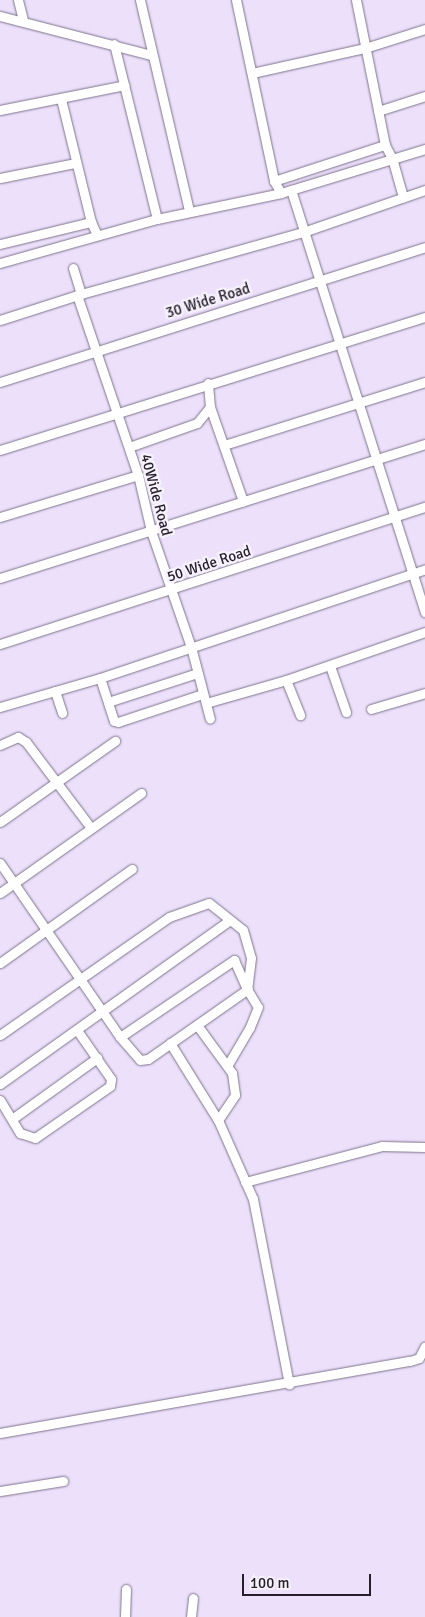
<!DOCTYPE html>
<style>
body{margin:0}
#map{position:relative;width:425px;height:1617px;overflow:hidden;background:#ece0fb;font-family:Signika,sans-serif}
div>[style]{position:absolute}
.roads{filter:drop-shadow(0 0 1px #7e738b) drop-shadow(0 0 1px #7e738b)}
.minor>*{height:9px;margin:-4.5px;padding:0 4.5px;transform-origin:4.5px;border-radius:4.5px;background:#fff}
span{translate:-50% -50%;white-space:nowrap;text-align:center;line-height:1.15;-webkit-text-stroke:5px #f6f1fc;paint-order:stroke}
.street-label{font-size:15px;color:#241f29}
.scale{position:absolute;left:242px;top:1574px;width:129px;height:22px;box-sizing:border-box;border:2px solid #241f29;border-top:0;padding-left:6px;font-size:15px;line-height:18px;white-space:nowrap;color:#241f29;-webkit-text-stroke:4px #f6f1fc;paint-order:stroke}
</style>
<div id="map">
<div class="roads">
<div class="minor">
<div style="left:18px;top:0;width:21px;rotate:76deg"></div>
<div style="left:140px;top:0;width:217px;rotate:76.9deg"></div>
<div style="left:236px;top:0;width:185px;rotate:78.1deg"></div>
<div style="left:274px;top:181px;width:14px;rotate:60deg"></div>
<div style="left:356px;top:0;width:148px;rotate:78.7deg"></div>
<div style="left:385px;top:145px;width:15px;rotate:62deg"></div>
<div style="left:392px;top:158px;width:41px;rotate:74.2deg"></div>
<div style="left:0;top:16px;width:156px;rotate:14.5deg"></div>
<div style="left:114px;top:44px;width:180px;rotate:76.2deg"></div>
<div style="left:252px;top:73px;width:116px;rotate:-12.5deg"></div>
<div style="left:365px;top:48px;width:63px;rotate:-17.6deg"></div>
<div style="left:61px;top:99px;width:127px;rotate:76.3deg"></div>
<div style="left:91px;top:222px;width:14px;rotate:65deg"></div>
<div style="left:0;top:110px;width:127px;rotate:-11.3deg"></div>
<div style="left:378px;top:111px;width:49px;rotate:-17.7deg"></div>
<div style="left:0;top:178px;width:76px;rotate:-11.3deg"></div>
<div style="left:274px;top:181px;width:117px;rotate:-18deg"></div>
<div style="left:291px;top:190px;width:443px;rotate:72.4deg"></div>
<div style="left:0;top:244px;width:94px;rotate:-13.6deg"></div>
<div style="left:0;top:263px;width:163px;rotate:-15.7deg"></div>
<div style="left:157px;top:219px;width:127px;rotate:-11.8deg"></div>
<div style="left:281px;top:193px;width:151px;rotate:-17deg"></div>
<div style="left:73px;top:268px;width:27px;rotate:73deg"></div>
<div style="left:77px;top:295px;width:190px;rotate:71.3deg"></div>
<div style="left:138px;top:475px;width:57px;rotate:76.9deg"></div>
<div style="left:151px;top:531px;width:123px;rotate:71deg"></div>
<div style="left:191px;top:647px;width:74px;rotate:75.2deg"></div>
<div style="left:0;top:320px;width:85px;rotate:-17.8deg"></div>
<div style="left:81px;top:294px;width:230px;rotate:-15.6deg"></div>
<div style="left:303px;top:232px;width:129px;rotate:-19deg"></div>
<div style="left:0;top:382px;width:446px;rotate:-17.6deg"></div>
<div style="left:210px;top:407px;width:100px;rotate:70.7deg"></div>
<div style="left:224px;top:445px;width:211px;rotate:-17.4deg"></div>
<div style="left:129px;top:447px;width:72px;rotate:-19.4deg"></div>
<div style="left:197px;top:423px;width:21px;rotate:-51deg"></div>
<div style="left:210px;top:407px;width:24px;rotate:-95deg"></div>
<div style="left:0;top:450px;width:445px;rotate:-17.4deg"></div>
<div style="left:0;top:517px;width:144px;rotate:-16.9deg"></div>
<div style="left:0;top:578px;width:446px;rotate:-17.5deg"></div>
<div style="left:0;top:644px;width:447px;rotate:-17.9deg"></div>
<div style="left:330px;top:666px;width:49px;rotate:70.8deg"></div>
<div style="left:100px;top:678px;width:45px;rotate:72deg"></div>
<div style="left:114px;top:721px;width:4px;rotate:14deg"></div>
<div style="left:118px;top:722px;width:89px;rotate:-18.4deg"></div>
<div style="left:286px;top:680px;width:38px;rotate:68deg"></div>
<div style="left:55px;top:691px;width:23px;rotate:72deg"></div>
<div style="left:108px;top:702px;width:94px;rotate:-18deg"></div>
<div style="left:206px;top:703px;width:83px;rotate:-16deg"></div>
<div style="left:286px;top:680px;width:147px;rotate:-19.1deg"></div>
<div style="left:0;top:707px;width:104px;rotate:-16.2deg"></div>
<div style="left:100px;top:678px;width:343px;rotate:-18.5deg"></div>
<div style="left:371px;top:709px;width:56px;rotate:-16.5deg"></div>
<div style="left:0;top:745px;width:20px;rotate:-24deg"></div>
<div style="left:18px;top:737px;width:9px;rotate:32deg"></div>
<div style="left:26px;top:742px;width:108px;rotate:52.9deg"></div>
<div style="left:0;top:822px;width:141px;rotate:-35.2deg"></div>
<div style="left:0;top:863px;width:211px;rotate:55.4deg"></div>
<div style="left:120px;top:1037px;width:30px;rotate:49deg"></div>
<div style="left:140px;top:1060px;width:8px;rotate:-7deg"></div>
<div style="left:148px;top:1059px;width:122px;rotate:-35deg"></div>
<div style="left:0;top:893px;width:173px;rotate:-35.3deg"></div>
<div style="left:0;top:963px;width:162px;rotate:-35.5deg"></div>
<div style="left:197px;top:1025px;width:59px;rotate:53.9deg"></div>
<div style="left:232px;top:1073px;width:22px;rotate:82deg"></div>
<div style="left:235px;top:1095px;width:30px;rotate:124deg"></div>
<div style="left:218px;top:1120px;width:86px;rotate:66.1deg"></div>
<div style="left:253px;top:1199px;width:189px;rotate:79deg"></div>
<div style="left:0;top:1035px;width:206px;rotate:-34.9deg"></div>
<div style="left:169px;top:917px;width:42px;rotate:-19.3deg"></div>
<div style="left:209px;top:903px;width:43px;rotate:38.5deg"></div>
<div style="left:243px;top:930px;width:29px;rotate:74deg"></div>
<div style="left:251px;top:958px;width:31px;rotate:97deg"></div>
<div style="left:247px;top:989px;width:21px;rotate:59deg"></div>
<div style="left:258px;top:1007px;width:22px;rotate:112deg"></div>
<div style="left:250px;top:1027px;width:45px;rotate:120.5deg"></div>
<div style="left:120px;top:1037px;width:138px;rotate:-34deg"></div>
<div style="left:234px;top:960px;width:30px;rotate:66deg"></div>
<div style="left:170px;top:1043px;width:91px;rotate:58.1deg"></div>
<div style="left:0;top:1084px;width:282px;rotate:-35.5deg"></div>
<div style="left:0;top:1100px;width:39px;rotate:59deg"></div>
<div style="left:20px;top:1133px;width:16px;rotate:18deg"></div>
<div style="left:35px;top:1138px;width:91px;rotate:-34.7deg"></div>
<div style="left:110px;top:1086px;width:7px;rotate:-82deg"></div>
<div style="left:111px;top:1079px;width:60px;rotate:-124.8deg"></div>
<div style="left:12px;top:1119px;width:105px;rotate:-35.7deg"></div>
<div style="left:245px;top:1182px;width:142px;rotate:-14.7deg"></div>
<div style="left:382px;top:1146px;width:43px;rotate:1.3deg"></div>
<div style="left:0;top:1433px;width:416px;rotate:-10deg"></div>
<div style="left:410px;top:1361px;width:9px;rotate:-18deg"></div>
<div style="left:419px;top:1358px;width:13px;rotate:-63deg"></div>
<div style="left:0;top:1491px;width:64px;rotate:-9deg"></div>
<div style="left:125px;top:1617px;width:28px;rotate:-88deg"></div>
<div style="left:191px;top:1617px;width:19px;rotate:-84deg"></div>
</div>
</div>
<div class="street-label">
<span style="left:208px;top:301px;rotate:-17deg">30 Wide Road</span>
<span style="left:156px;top:495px;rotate:75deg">40Wide Road</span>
<span style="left:209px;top:564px;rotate:-18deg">50 Wide Road</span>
</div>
<div class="scale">100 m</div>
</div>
